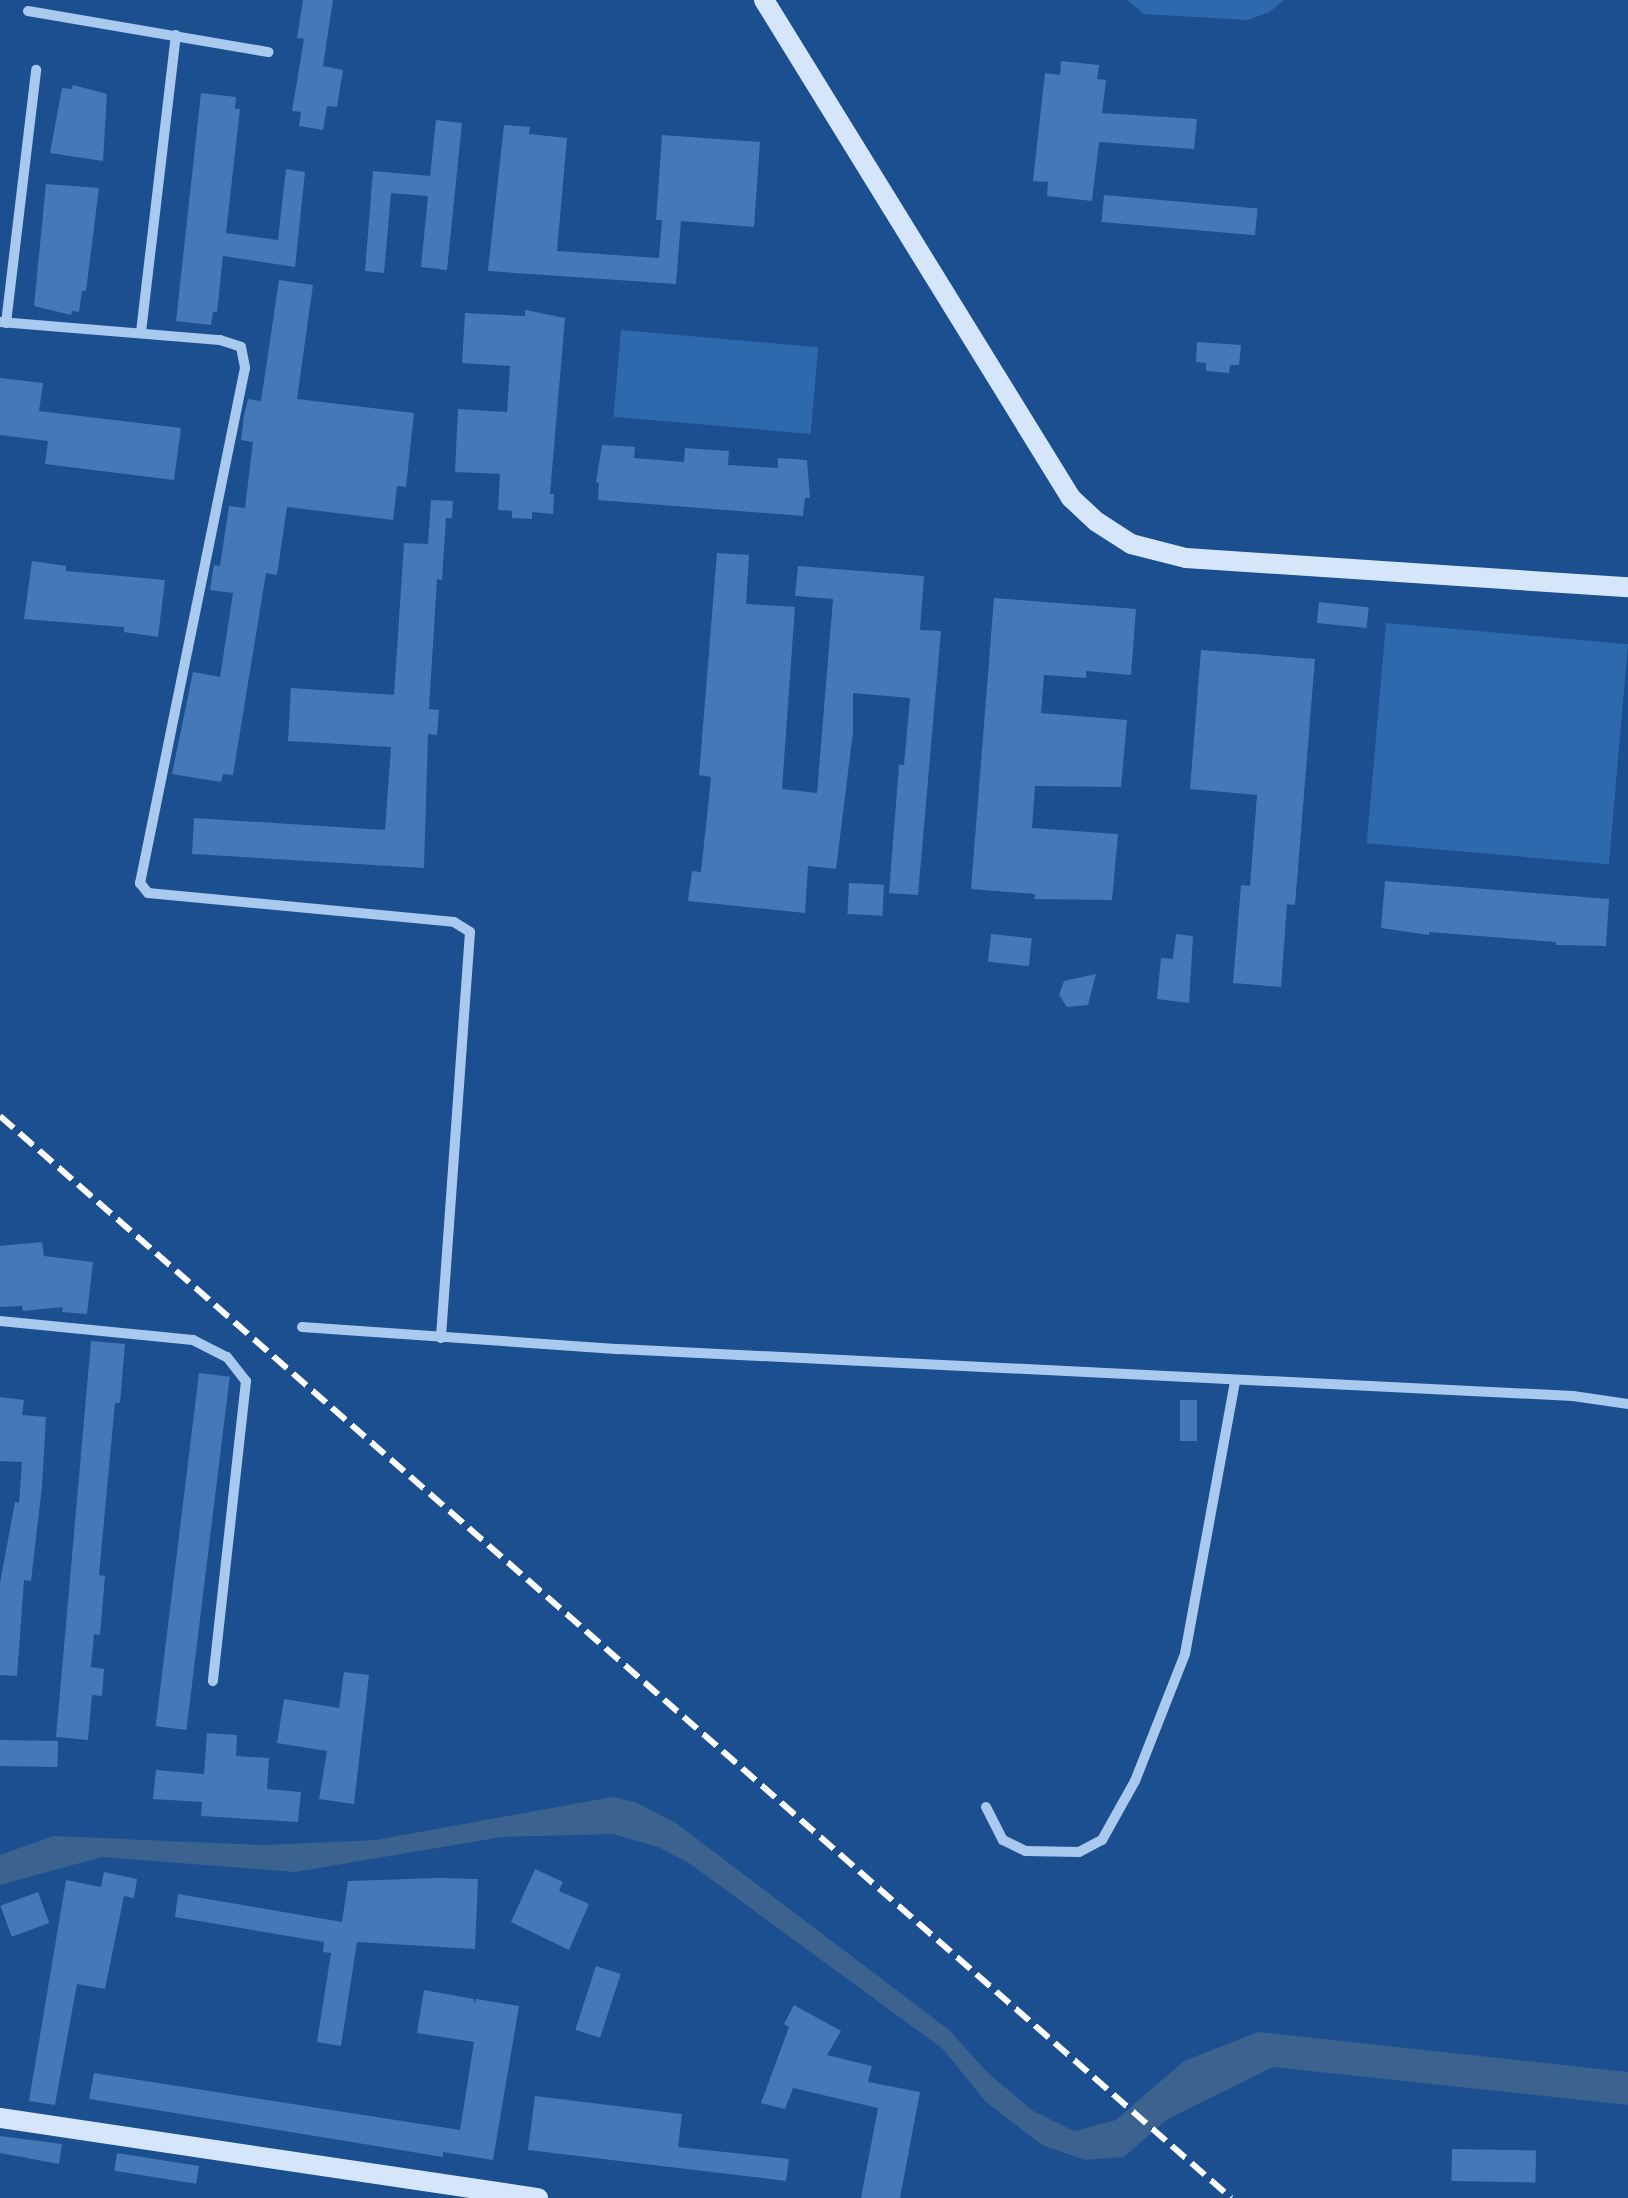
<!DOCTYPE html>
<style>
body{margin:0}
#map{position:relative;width:1628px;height:2198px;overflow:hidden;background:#1b4f8f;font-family:Figtree,sans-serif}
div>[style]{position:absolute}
.green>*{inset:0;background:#2e69ad;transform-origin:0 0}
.water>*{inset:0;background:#3c6290}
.building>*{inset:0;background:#4478b7;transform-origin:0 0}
.street>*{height:10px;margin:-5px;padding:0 5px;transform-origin:5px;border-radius:5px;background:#a9c9ee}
.secondary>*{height:20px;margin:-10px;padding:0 10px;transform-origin:10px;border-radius:10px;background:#d6e6fa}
.rail>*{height:6px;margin-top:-3px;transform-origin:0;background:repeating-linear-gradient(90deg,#fff 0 18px,transparent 0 26px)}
span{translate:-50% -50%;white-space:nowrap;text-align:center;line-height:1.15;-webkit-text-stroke:10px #1b4f8f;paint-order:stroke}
</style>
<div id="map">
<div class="green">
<div style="clip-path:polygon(1127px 0,1284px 0,1268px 13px,1247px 20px,1144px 14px)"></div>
<div style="left:621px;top:330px;width:198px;height:87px;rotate:5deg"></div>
<div style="left:1386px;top:623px;width:243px;height:221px;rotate:5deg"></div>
</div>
<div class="water">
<div style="clip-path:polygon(612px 1797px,635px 1802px,676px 1823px,949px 2030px,988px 2073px,1033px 2111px,1074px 2131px,1116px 2120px,1184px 2061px,1258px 2032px,1628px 2072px,1628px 2105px,1273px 2067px,1166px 2120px,1124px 2157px,1085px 2160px,1042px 2145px,986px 2102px,943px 2049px,689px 1863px,658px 1847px,613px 1834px,502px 1837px,295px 1872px,102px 1857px,0 1885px,0 1855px,53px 1836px,264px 1845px,376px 1840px)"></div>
</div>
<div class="building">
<div style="clip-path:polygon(303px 0,333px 0,323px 66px,343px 70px,337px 107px,327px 106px,323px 130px,299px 126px,301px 112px,292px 111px,304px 39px,297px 38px)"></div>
<div style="clip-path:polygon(1061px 61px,1099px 65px,1097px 79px,1106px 80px,1102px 113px,1197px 119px,1194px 149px,1099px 142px,1092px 201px,1047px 196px,1048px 182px,1033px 181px,1045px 73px,1060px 75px)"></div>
<div style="clip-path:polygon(73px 85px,107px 94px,103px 161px,50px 153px,62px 88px,72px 89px)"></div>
<div style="clip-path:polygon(201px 93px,236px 97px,235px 109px,240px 109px,226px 233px,278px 240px,286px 169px,305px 172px,295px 267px,223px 256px,217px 312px,213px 312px,211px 325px,176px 321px)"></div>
<div style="clip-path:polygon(436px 120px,462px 123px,447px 270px,421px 267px,428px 196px,391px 193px,384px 273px,365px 271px,373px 171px,430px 176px)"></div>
<div style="clip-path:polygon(504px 125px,530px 127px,529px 134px,567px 138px,557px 251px,659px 258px,662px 220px,656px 220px,662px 135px,760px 142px,754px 227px,681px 221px,676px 284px,488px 271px)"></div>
<div style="clip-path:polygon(46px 184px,99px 188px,86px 291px,82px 291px,79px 312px,72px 311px,71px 315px,34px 306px)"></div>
<div style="left:1104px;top:195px;width:154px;height:27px;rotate:5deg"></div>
<div style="clip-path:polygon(279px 280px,313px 285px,297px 399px,414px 413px,406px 487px,397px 486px,393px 520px,287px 507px,277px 575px,266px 573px,233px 775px,223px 774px,221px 782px,172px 774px,193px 672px,220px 677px,233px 593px,210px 590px,213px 571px,214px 565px,220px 566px,229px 506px,245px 508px,253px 442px,241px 440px,244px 415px,248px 399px,261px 401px)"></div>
<div style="clip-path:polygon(525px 310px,565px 318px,550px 494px,554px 494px,553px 514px,532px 512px,532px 519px,512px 518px,512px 511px,498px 510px,500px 474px,455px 472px,458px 409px,507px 412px,510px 366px,462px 363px,465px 313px,525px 316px)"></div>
<div style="clip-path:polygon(1197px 342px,1241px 345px,1239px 365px,1230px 365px,1229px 373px,1206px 371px,1206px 363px,1196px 362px)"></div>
<div style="clip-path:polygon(0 378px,43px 383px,39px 411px,181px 428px,174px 480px,45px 464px,48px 441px,0 435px)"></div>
<div style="clip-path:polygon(602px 445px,635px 447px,634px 458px,684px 462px,685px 448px,729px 451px,728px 465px,778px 468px,778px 458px,807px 460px,810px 498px,805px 498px,803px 516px,598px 500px,599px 483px,596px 482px)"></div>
<div style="clip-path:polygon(431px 500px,453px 501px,452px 518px,446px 518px,442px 580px,437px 579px,429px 709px,439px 710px,437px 735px,428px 734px,424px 868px,192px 854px,194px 818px,385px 830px,391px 747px,288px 741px,291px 688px,394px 695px,404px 543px,428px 544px)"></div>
<div style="clip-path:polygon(717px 553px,749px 555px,746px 604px,795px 607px,782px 789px,817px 793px,833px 599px,795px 596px,798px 566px,924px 576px,920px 630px,941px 631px,918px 895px,889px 893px,899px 765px,904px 765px,910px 698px,853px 693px,853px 732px,836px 869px,808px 866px,805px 913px,688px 901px,692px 871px,701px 872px,711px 777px,699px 775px)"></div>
<div style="clip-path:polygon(32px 561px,66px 566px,66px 571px,165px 580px,158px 637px,124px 632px,124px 627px,24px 619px)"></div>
<div style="clip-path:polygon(994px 598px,1136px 609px,1131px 675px,1086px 671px,1086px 678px,1044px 675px,1041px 713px,1127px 720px,1121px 787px,1035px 786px,1032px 828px,1118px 834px,1112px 900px,1034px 899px,1035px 894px,971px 889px)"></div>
<div style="left:1319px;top:602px;width:50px;height:21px;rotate:6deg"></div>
<div style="clip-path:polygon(1201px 650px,1315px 659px,1295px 905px,1287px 904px,1281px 987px,1233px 983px,1241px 885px,1250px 886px,1257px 795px,1190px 789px)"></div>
<div style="clip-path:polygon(1385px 881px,1609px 899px,1606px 946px,1556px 945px,1556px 942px,1429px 932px,1429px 935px,1381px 928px)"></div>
<div style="left:849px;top:883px;width:35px;height:31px;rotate:3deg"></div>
<div style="left:991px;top:934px;width:41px;height:28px;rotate:6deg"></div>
<div style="clip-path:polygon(1176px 934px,1193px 936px,1189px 1003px,1157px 999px,1161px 958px,1173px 959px)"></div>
<div style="clip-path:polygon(1096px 974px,1088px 1005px,1067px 1007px,1059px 995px,1064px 981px)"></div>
<div style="clip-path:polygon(42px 1242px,44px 1256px,93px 1262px,87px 1314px,62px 1312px,63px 1307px,23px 1311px,22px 1306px,0 1307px,0 1246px)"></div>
<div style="clip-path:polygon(91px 1341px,125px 1344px,120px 1403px,115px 1403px,99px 1575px,105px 1576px,100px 1635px,94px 1634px,91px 1667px,104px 1669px,102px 1696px,92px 1695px,88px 1740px,56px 1737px)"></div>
<div style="left:199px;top:1373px;width:31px;height:356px;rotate:7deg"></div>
<div style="clip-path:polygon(0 1397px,24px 1400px,22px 1415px,46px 1417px,42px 1487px,31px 1581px,24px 1580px,17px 1676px,0 1675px,0 1583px,15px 1502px,19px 1503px,22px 1462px,0 1461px)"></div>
<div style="left:1180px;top:1400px;width:17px;height:41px"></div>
<div style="clip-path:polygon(344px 1672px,369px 1675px,354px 1804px,319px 1799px,327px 1751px,277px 1743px,284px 1699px,339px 1708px)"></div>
<div style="clip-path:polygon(207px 1733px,237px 1735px,236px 1756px,269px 1758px,267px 1789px,301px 1792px,298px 1822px,201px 1816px,202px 1802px,153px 1799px,156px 1770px,204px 1774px)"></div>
<div style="left:0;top:1740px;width:58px;height:26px;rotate:1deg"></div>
<div style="clip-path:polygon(535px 1869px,563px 1882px,559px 1891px,589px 1904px,569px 1950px,511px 1922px)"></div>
<div style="clip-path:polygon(104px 1872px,137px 1879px,134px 1898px,124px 1896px,105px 1989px,77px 1984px,55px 2105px,29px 2101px,66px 1880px,101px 1887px)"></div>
<div style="clip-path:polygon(439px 1878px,478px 1879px,475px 1949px,357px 1942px,341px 2046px,317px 2042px,331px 1953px,323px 1952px,324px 1942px,175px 1917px,178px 1894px,342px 1922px,348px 1881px)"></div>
<div style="left:38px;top:1892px;width:33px;height:40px;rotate:70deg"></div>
<div style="left:596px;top:1966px;width:26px;height:67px;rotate:18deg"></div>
<div style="clip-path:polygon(424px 1990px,474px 1999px,474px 2004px,476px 1999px,519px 2006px,493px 2160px,443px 2152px,443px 2157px,89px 2099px,94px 2073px,460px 2130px,474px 2042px,417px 2033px)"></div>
<div style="clip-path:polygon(794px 2005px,841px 2031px,827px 2055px,872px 2066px,868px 2082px,920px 2092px,900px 2198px,861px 2198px,878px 2108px,793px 2088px,785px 2109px,761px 2103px,789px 2027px,784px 2024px)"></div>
<div style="clip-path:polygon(535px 2096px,682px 2114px,678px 2147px,789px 2159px,786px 2181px,528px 2150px)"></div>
<div style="clip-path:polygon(0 2136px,62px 2144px,59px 2164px,0 2153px)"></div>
<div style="left:1452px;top:2149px;width:84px;height:32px;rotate:1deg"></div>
<div style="left:117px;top:2153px;width:83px;height:18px;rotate:9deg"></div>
</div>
<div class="street">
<div style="left:28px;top:11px;width:244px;rotate:9.7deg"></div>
<div style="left:0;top:322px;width:221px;rotate:4.7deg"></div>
<div style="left:220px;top:340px;width:22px;rotate:18deg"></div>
<div style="left:241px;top:347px;width:21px;rotate:79deg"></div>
<div style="left:245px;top:368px;width:526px;rotate:101.52deg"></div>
<div style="left:140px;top:883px;width:13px;rotate:51deg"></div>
<div style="left:148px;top:893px;width:307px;rotate:5.4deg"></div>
<div style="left:454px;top:922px;width:19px;rotate:32deg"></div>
<div style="left:470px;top:932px;width:407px;rotate:94.1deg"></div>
<div style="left:6px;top:323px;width:255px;rotate:-83.2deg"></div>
<div style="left:141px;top:332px;width:299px;rotate:-83.3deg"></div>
<div style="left:0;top:1321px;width:194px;rotate:5.6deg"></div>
<div style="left:193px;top:1340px;width:38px;rotate:27deg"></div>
<div style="left:227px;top:1357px;width:31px;rotate:52deg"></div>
<div style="left:246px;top:1381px;width:302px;rotate:96.3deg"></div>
<div style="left:302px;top:1327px;width:318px;rotate:4deg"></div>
<div style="left:619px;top:1349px;width:955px;rotate:2.82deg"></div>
<div style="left:1573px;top:1396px;width:56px;rotate:8.3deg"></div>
<div style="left:986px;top:1807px;width:37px;rotate:63deg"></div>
<div style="left:1003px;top:1840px;width:25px;rotate:26deg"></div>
<div style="left:1026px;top:1851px;width:53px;rotate:1.1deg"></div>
<div style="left:1079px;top:1852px;width:26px;rotate:-28deg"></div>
<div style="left:1102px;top:1840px;width:68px;rotate:-60.8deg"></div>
<div style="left:1135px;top:1781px;width:136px;rotate:-68.5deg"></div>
<div style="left:1185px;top:1654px;width:278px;rotate:-79.6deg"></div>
</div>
<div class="secondary">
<div style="left:764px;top:0;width:585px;rotate:58.35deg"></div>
<div style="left:1071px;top:498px;width:35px;rotate:43deg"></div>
<div style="left:1097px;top:522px;width:40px;rotate:32.9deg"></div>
<div style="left:1131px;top:544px;width:57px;rotate:14.3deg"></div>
<div style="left:1186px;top:558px;width:443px;rotate:3.8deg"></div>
<div style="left:0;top:2118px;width:544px;rotate:8.46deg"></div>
</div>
<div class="rail">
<div style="left:0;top:1116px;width:1639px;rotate:41.31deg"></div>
</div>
</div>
